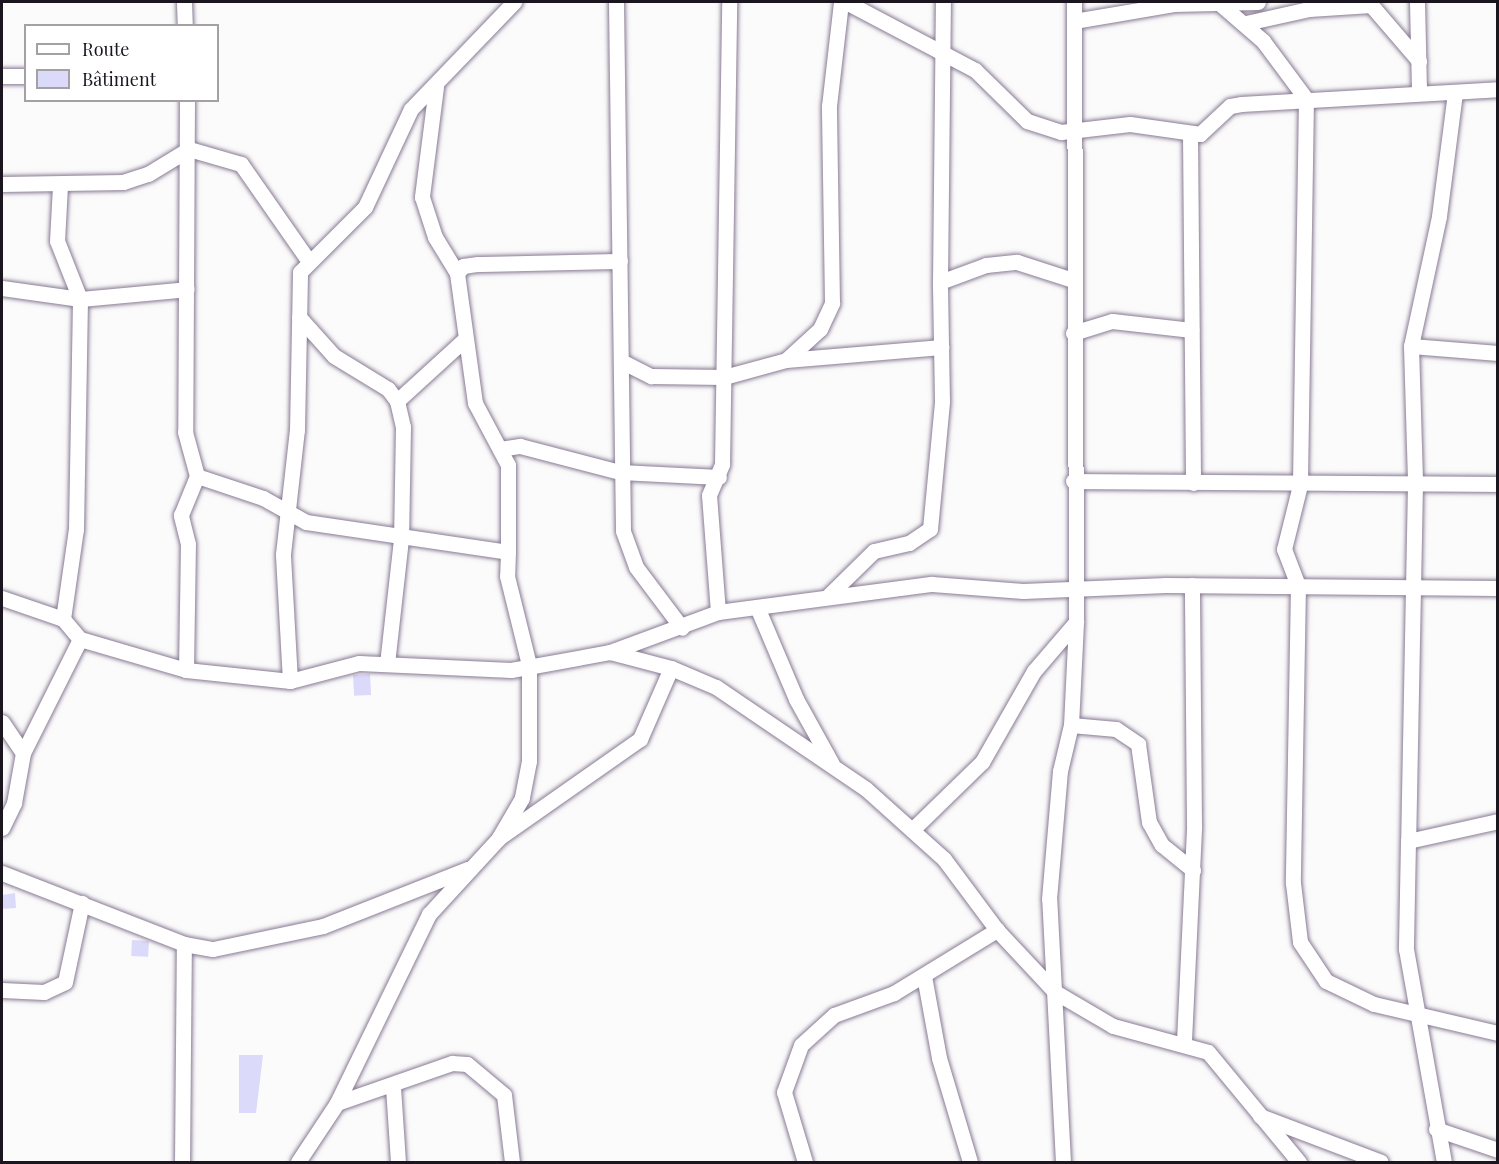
<!DOCTYPE html>
<meta charset="utf-8">
<style>
body{margin:0}
#map{position:relative;width:1499px;height:1164px;overflow:hidden;background:#fbfbfb;font-family:"Playfair Display",serif}
div>[style]{position:absolute}
.building>*{inset:0;background:#dcdafa;transform-origin:0 0}
.roads{filter:drop-shadow(0 0 2px #887a94) drop-shadow(0 0 2px #887a94)}
.minor>*{height:15px;margin:-7.5px;padding:0 7.5px;transform-origin:7.5px;border-radius:7.5px;background:#fff}
span{translate:-50% -50%;white-space:nowrap;text-align:center;line-height:1.15;-webkit-text-stroke:4.5px #fff;paint-order:stroke}
.frame{position:absolute;inset:0;border:3px solid #1b151f;pointer-events:none}
.legend{position:absolute;left:24px;top:24px;width:195px;height:78px;box-sizing:border-box;background:#fff;border:2px solid #a4a1a5;margin:0;padding:8px 10px;list-style:none;font-size:18px;color:#1b151f}
.legend li{display:flex;align-items:center;gap:12px;height:30px}
.legend b{width:30px;border:2px solid #a4a1a5}
</style>
<div id="map">
<div class="building">
<div style="left:370px;top:674px;width:21px;height:17px;rotate:87deg"></div>
<div style="clip-path:polygon(15px 893px,16px 908px,2px 909px,2px 895px)"></div>
<div style="left:132px;top:940px;width:17px;height:16px;rotate:3deg"></div>
<div style="clip-path:polygon(239px 1055px,263px 1055px,256px 1113px,239px 1113px)"></div>
</div>
<div class="roads">
<div class="minor">
<div style="left:184px;top:2px;width:24px;rotate:88deg"></div>
<div style="left:616px;top:2px;width:529px;rotate:89.24deg"></div>
<div style="left:623px;top:531px;width:38px;rotate:70deg"></div>
<div style="left:636px;top:567px;width:76px;rotate:53deg"></div>
<div style="left:846px;top:2px;width:146px;rotate:27.8deg"></div>
<div style="left:975px;top:70px;width:73px;rotate:44.4deg"></div>
<div style="left:1027px;top:121px;width:36px;rotate:18deg"></div>
<div style="left:1061px;top:132px;width:69px;rotate:-6.6deg"></div>
<div style="left:1130px;top:124px;width:71px;rotate:8.1deg"></div>
<div style="left:1200px;top:134px;width:41px;rotate:-43deg"></div>
<div style="left:1230px;top:106px;width:11px;rotate:-10deg"></div>
<div style="left:1241px;top:104px;width:257px;rotate:-3.3deg"></div>
<div style="left:1218px;top:2px;width:60px;rotate:40.9deg"></div>
<div style="left:1263px;top:41px;width:72px;rotate:53.4deg"></div>
<div style="left:1306px;top:99px;width:386px;rotate:90.9deg"></div>
<div style="left:1300px;top:485px;width:66px;rotate:104deg"></div>
<div style="left:1284px;top:549px;width:39px;rotate:69deg"></div>
<div style="left:1298px;top:585px;width:298px;rotate:91deg"></div>
<div style="left:1293px;top:883px;width:59px;rotate:83.2deg"></div>
<div style="left:1300px;top:942px;width:47px;rotate:56.3deg"></div>
<div style="left:1326px;top:981px;width:53px;rotate:25.6deg"></div>
<div style="left:1374px;top:1004px;width:127px;rotate:13.2deg"></div>
<div style="left:1417px;top:2px;width:91px;rotate:88.7deg"></div>
<div style="left:1074px;top:21px;width:101px;rotate:-9.6deg"></div>
<div style="left:1174px;top:4px;width:84px;rotate:-1.4deg"></div>
<div style="left:1246px;top:23px;width:65px;rotate:-12.5deg"></div>
<div style="left:1309px;top:9px;width:62px;rotate:-3.7deg"></div>
<div style="left:1371px;top:5px;width:74px;rotate:49.4deg"></div>
<div style="left:2px;top:76px;width:24px"></div>
<div style="left:436px;top:87px;width:111px;rotate:97.3deg"></div>
<div style="left:422px;top:197px;width:42px;rotate:72deg"></div>
<div style="left:435px;top:237px;width:42px;rotate:58.6deg"></div>
<div style="left:187px;top:100px;width:332px;rotate:90.3deg"></div>
<div style="left:185px;top:432px;width:46px;rotate:74.7deg"></div>
<div style="left:1190px;top:134px;width:349px;rotate:89.5deg"></div>
<div style="left:2px;top:184px;width:121px;rotate:-0.9deg"></div>
<div style="left:123px;top:182px;width:26px;rotate:-18deg"></div>
<div style="left:148px;top:174px;width:48px;rotate:-31.4deg"></div>
<div style="left:189px;top:149px;width:54px;rotate:16.1deg"></div>
<div style="left:241px;top:164px;width:117px;rotate:55.1deg"></div>
<div style="left:940px;top:282px;width:280px;rotate:-89.4deg"></div>
<div style="left:2px;top:288px;width:79px;rotate:8deg"></div>
<div style="left:80px;top:299px;width:62px;rotate:-111.6deg"></div>
<div style="left:57px;top:241px;width:56px;rotate:-86.9deg"></div>
<div style="left:299px;top:317px;width:52px;rotate:48.1deg"></div>
<div style="left:334px;top:356px;width:63px;rotate:31.4deg"></div>
<div style="left:388px;top:389px;width:15px;rotate:53deg"></div>
<div style="left:397px;top:401px;width:27px;rotate:77deg"></div>
<div style="left:403px;top:427px;width:112px;rotate:91deg"></div>
<div style="left:401px;top:539px;width:125px;rotate:96.4deg"></div>
<div style="left:1073px;top:333px;width:41px;rotate:-17.1deg"></div>
<div style="left:1112px;top:321px;width:80px;rotate:6.5deg"></div>
<div style="left:1411px;top:346px;width:133px;rotate:-77.8deg"></div>
<div style="left:1439px;top:216px;width:124px;rotate:-82.6deg"></div>
<div style="left:1498px;top:353px;width:87px;rotate:-175.4deg"></div>
<div style="left:1411px;top:346px;width:138px;rotate:88.3deg"></div>
<div style="left:1415px;top:484px;width:357px;rotate:91.1deg"></div>
<div style="left:1408px;top:841px;width:92px;rotate:-12.5deg"></div>
<div style="left:786px;top:360px;width:156px;rotate:-4.8deg"></div>
<div style="left:621px;top:361px;width:34px;rotate:27deg"></div>
<div style="left:651px;top:376px;width:73px;rotate:0.8deg"></div>
<div style="left:724px;top:377px;width:64px;rotate:-15.3deg"></div>
<div style="left:786px;top:360px;width:46px;rotate:-42.4deg"></div>
<div style="left:820px;top:329px;width:29px;rotate:-65deg"></div>
<div style="left:832px;top:303px;width:197px;rotate:-90.9deg"></div>
<div style="left:829px;top:106px;width:105px;rotate:-83.4deg"></div>
<div style="left:397px;top:401px;width:92px;rotate:-42.4deg"></div>
<div style="left:500px;top:449px;width:20px;rotate:-9deg"></div>
<div style="left:520px;top:446px;width:103px;rotate:14.6deg"></div>
<div style="left:620px;top:472px;width:99px;rotate:2.9deg"></div>
<div style="left:1073px;top:481px;width:425px;rotate:0.4deg"></div>
<div style="left:508px;top:552px;width:87px;rotate:-90deg"></div>
<div style="left:508px;top:465px;width:70px;rotate:-118deg"></div>
<div style="left:475px;top:403px;width:131px;rotate:-97.9deg"></div>
<div style="left:457px;top:273px;width:9px;rotate:-49deg"></div>
<div style="left:463px;top:266px;width:15px;rotate:-8deg"></div>
<div style="left:478px;top:264px;width:142px;rotate:-1.2deg"></div>
<div style="left:829px;top:595px;width:63px;rotate:-44.4deg"></div>
<div style="left:874px;top:551px;width:36px;rotate:-13deg"></div>
<div style="left:909px;top:543px;width:25px;rotate:-34deg"></div>
<div style="left:930px;top:529px;width:129px;rotate:-84.6deg"></div>
<div style="left:942px;top:401px;width:119px;rotate:-91deg"></div>
<div style="left:940px;top:282px;width:49px;rotate:-20.3deg"></div>
<div style="left:986px;top:265px;width:31px;rotate:-6deg"></div>
<div style="left:1017px;top:262px;width:59px;rotate:17.8deg"></div>
<div style="left:2px;top:598px;width:65px;rotate:19deg"></div>
<div style="left:63px;top:619px;width:26px;rotate:50deg"></div>
<div style="left:757px;top:607px;width:100px;rotate:67deg"></div>
<div style="left:796px;top:699px;width:74px;rotate:61deg"></div>
<div style="left:718px;top:612px;width:117px;rotate:-94.4deg"></div>
<div style="left:709px;top:495px;width:34px;rotate:-67deg"></div>
<div style="left:722px;top:464px;width:462px;rotate:-89.1deg"></div>
<div style="left:63px;top:619px;width:91px;rotate:-81.8deg"></div>
<div style="left:76px;top:529px;width:230px;rotate:-89deg"></div>
<div style="left:80px;top:299px;width:107px;rotate:-5.3deg"></div>
<div style="left:610px;top:652px;width:63px;rotate:14.7deg"></div>
<div style="left:671px;top:668px;width:49px;rotate:22.9deg"></div>
<div style="left:716px;top:687px;width:181px;rotate:34.2deg"></div>
<div style="left:866px;top:789px;width:105px;rotate:41.9deg"></div>
<div style="left:944px;top:859px;width:89px;rotate:53.3deg"></div>
<div style="left:997px;top:930px;width:85px;rotate:46.9deg"></div>
<div style="left:1055px;top:992px;width:67px;rotate:30.4deg"></div>
<div style="left:1113px;top:1026px;width:98px;rotate:15.3deg"></div>
<div style="left:1208px;top:1052px;width:143px;rotate:50.4deg"></div>
<div style="left:186px;top:670px;width:105px;rotate:6deg"></div>
<div style="left:290px;top:681px;width:71px;rotate:-14.6deg"></div>
<div style="left:359px;top:663px;width:152px;rotate:2.6deg"></div>
<div style="left:511px;top:670px;width:101px;rotate:-10.3deg"></div>
<div style="left:610px;top:652px;width:115px;rotate:-20.3deg"></div>
<div style="left:718px;top:612px;width:216px;rotate:-7.5deg"></div>
<div style="left:932px;top:584px;width:91px;rotate:4.4deg"></div>
<div style="left:1023px;top:591px;width:143px;rotate:-2.4deg"></div>
<div style="left:1166px;top:585px;width:332px;rotate:0.5deg"></div>
<div style="left:290px;top:681px;width:127px;rotate:-93.2deg"></div>
<div style="left:283px;top:554px;width:125px;rotate:-83.6deg"></div>
<div style="left:297px;top:430px;width:158px;rotate:-88.9deg"></div>
<div style="left:300px;top:272px;width:92px;rotate:-45deg"></div>
<div style="left:365px;top:207px;width:108px;rotate:-64.9deg"></div>
<div style="left:411px;top:109px;width:149px;rotate:-46.1deg"></div>
<div style="left:2px;top:722px;width:37px;rotate:56deg"></div>
<div style="left:1071px;top:725px;width:45px;rotate:5.1deg"></div>
<div style="left:1116px;top:729px;width:27px;rotate:34deg"></div>
<div style="left:1138px;top:744px;width:79px;rotate:82deg"></div>
<div style="left:1149px;top:822px;width:26px;rotate:61deg"></div>
<div style="left:1162px;top:845px;width:40px;rotate:39deg"></div>
<div style="left:2px;top:828px;width:28px;rotate:-64deg"></div>
<div style="left:14px;top:803px;width:51px;rotate:-79.8deg"></div>
<div style="left:23px;top:753px;width:127px;rotate:-63.4deg"></div>
<div style="left:80px;top:639px;width:110px;rotate:16.3deg"></div>
<div style="left:186px;top:670px;width:126px;rotate:-89.1deg"></div>
<div style="left:188px;top:544px;width:30px;rotate:-104deg"></div>
<div style="left:181px;top:515px;width:42px;rotate:-67.7deg"></div>
<div style="left:197px;top:476px;width:70px;rotate:18.4deg"></div>
<div style="left:263px;top:498px;width:49px;rotate:29.2deg"></div>
<div style="left:306px;top:522px;width:204px;rotate:8.4deg"></div>
<div style="left:508px;top:552px;width:24px;rotate:92deg"></div>
<div style="left:507px;top:576px;width:92px;rotate:76.1deg"></div>
<div style="left:529px;top:665px;width:96px;rotate:90deg"></div>
<div style="left:529px;top:761px;width:38px;rotate:101deg"></div>
<div style="left:522px;top:798px;width:48px;rotate:120.3deg"></div>
<div style="left:498px;top:839px;width:102px;rotate:132.6deg"></div>
<div style="left:429px;top:914px;width:210px;rotate:116deg"></div>
<div style="left:337px;top:1103px;width:71px;rotate:123.5deg"></div>
<div style="left:912px;top:830px;width:98px;rotate:-44.2deg"></div>
<div style="left:982px;top:762px;width:105px;rotate:-60.3deg"></div>
<div style="left:1034px;top:671px;width:65px;rotate:-49.4deg"></div>
<div style="left:500px;top:837px;width:171px;rotate:-35deg"></div>
<div style="left:640px;top:739px;width:77px;rotate:-66.4deg"></div>
<div style="left:1408px;top:841px;width:108px;rotate:91.1deg"></div>
<div style="left:1406px;top:949px;width:216px;rotate:79.9deg"></div>
<div style="left:2px;top:873px;width:195px;rotate:21.3deg"></div>
<div style="left:184px;top:944px;width:29px;rotate:10deg"></div>
<div style="left:213px;top:949px;width:112px;rotate:-11.8deg"></div>
<div style="left:323px;top:926px;width:156px;rotate:-21.5deg"></div>
<div style="left:924px;top:976px;width:83px;rotate:79.6deg"></div>
<div style="left:939px;top:1058px;width:109px;rotate:73.4deg"></div>
<div style="left:2px;top:990px;width:42px;rotate:2.7deg"></div>
<div style="left:44px;top:992px;width:23px;rotate:-25deg"></div>
<div style="left:65px;top:982px;width:81px;rotate:-77.9deg"></div>
<div style="left:1184px;top:1041px;width:216px;rotate:-87.3deg"></div>
<div style="left:1194px;top:825px;width:240px;rotate:-90.5deg"></div>
<div style="left:393px;top:1087px;width:75px;rotate:86.2deg"></div>
<div style="left:337px;top:1103px;width:122px;rotate:-19.2deg"></div>
<div style="left:452px;top:1063px;width:15px;rotate:4deg"></div>
<div style="left:467px;top:1064px;width:48px;rotate:40deg"></div>
<div style="left:504px;top:1095px;width:67px;rotate:83.2deg"></div>
<div style="left:1260px;top:1116px;width:129px;rotate:20.8deg"></div>
<div style="left:1436px;top:1129px;width:65px;rotate:18.7deg"></div>
<div style="left:182px;top:1162px;width:218px;rotate:-89.5deg"></div>
<div style="left:805px;top:1162px;width:73px;rotate:-106.7deg"></div>
<div style="left:784px;top:1092px;width:50px;rotate:-70.1deg"></div>
<div style="left:801px;top:1045px;width:45px;rotate:-42.3deg"></div>
<div style="left:834px;top:1015px;width:64px;rotate:-20.1deg"></div>
<div style="left:894px;top:993px;width:121px;rotate:-31.5deg"></div>
<div style="left:1063px;top:1162px;width:263px;rotate:-93deg"></div>
<div style="left:1049px;top:899px;width:128px;rotate:-85.1deg"></div>
<div style="left:1060px;top:771px;width:47px;rotate:-76.6deg"></div>
<div style="left:1071px;top:725px;width:103px;rotate:-87.2deg"></div>
<div style="left:1076px;top:622px;width:620px;rotate:-90.18deg"></div>
</div>
</div>
<div class="frame"></div>
<ul class="legend">
<li><b style="height:8px;background:#fff"></b>Route</li>
<li><b style="height:16px;background:#dcdafa"></b>Bâtiment</li>
</ul>
</div>
